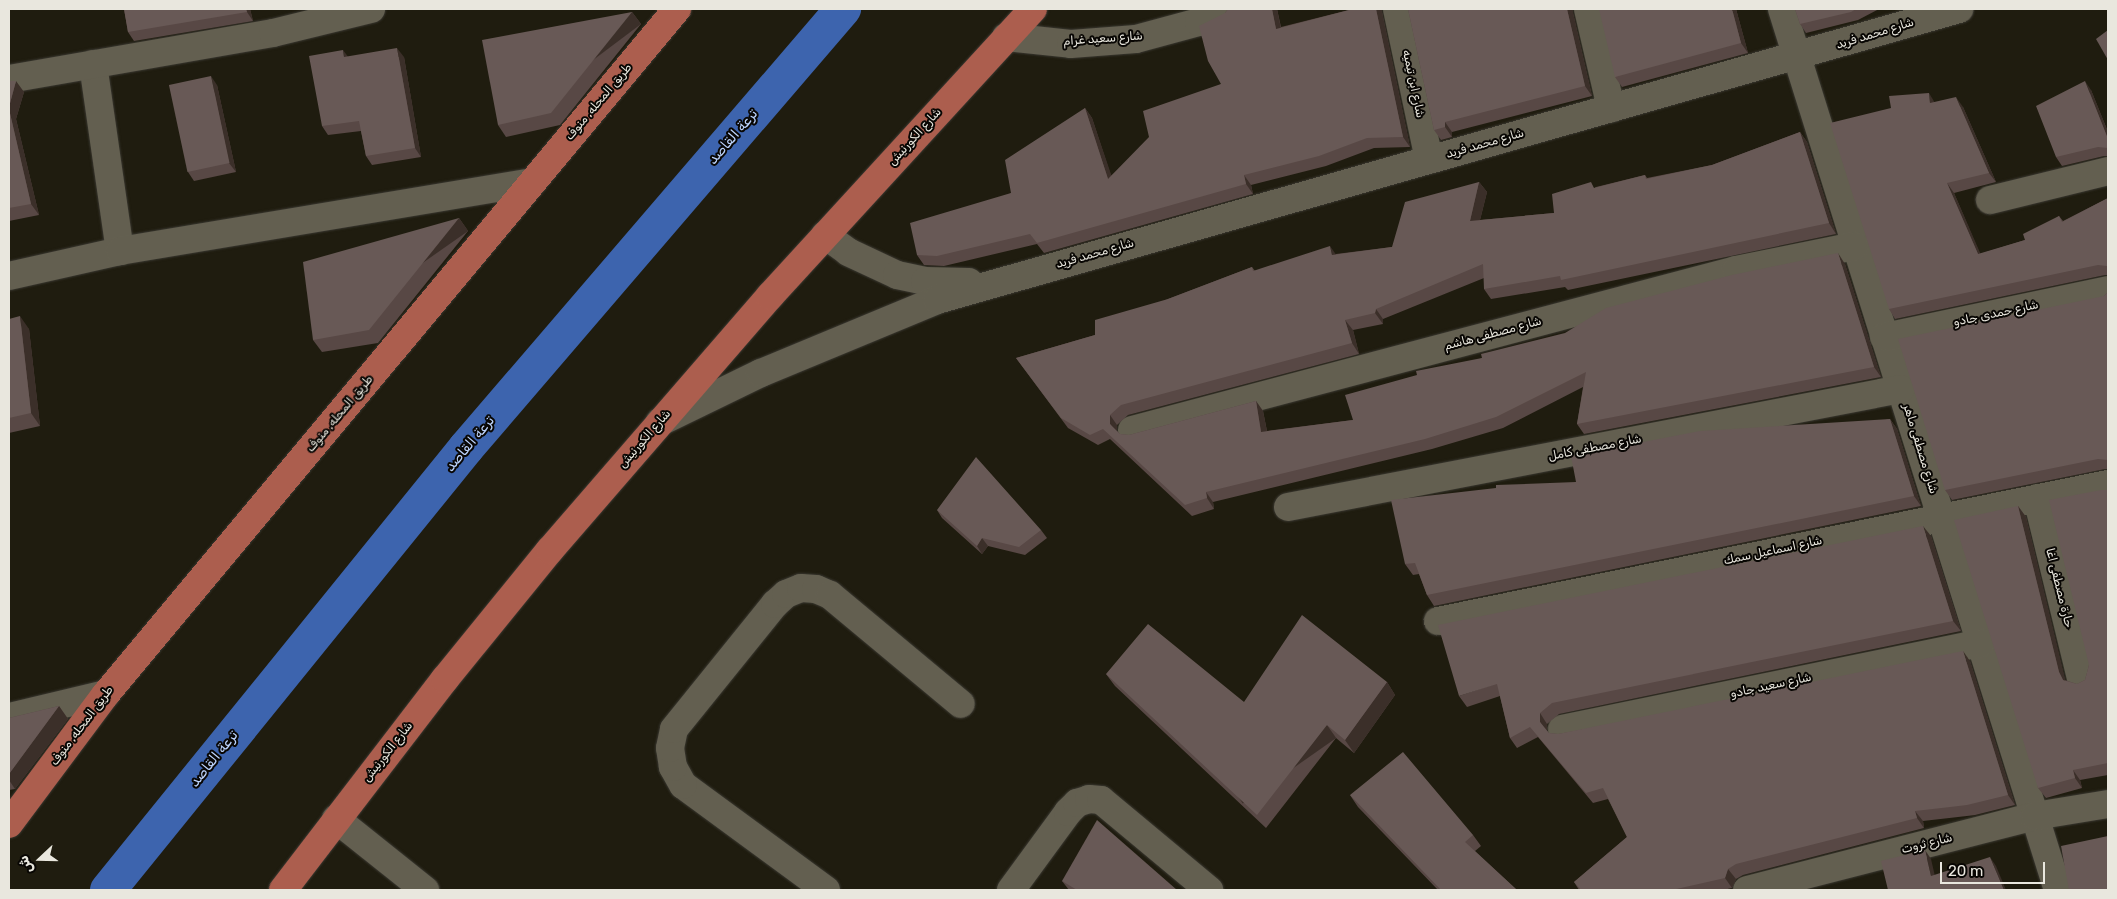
<!DOCTYPE html>
<meta charset="utf-8">
<style>
body{margin:0}
#map{position:relative;width:2117px;height:899px;overflow:hidden;background:#1f1c0f;font-family:Rubik,"Noto Sans Arabic",sans-serif}
div>[style]{position:absolute}
.canal>*{height:36px;margin:-18px;padding:0 18px;transform-origin:18px;border-radius:18px;background:#3d64ae}
.roads{filter:drop-shadow(0 0 1px #3a3831) drop-shadow(0 0 1px #3a3831)}
.minor>*{height:28px;margin:-14px;padding:0 14px;transform-origin:14px;border-radius:14px;background:#635f50}
.major>*{height:28px;margin:-14px;padding:0 14px;transform-origin:14px;border-radius:14px;background:#ac5e4e}
.wall>*{inset:0;background:#584845}
.shaded-wall>*{inset:0;background:#3b2f29;transform-origin:0 0}
.building>*{inset:0;background:#685956;transform-origin:0 0}
span{translate:-50% -50%;white-space:nowrap;text-align:center;line-height:1.15;-webkit-text-stroke:4px #080603;paint-order:stroke}
.street-label{font-size:12px;color:#e9e7de}
.water-label{font-size:14px;color:#bcd3fc;font-style:italic}
.frame{position:absolute;inset:0;border:10px solid #e9e7de;pointer-events:none}
.north{position:absolute;left:15px;top:834px;width:50px;height:50px;-webkit-text-stroke:4px #080603;paint-order:stroke;rotate:249deg;font-size:14px;font-weight:700;line-height:20px;text-align:center;color:#e9e7de}
.north::after{content:'';display:block;margin:auto;width:18px;height:22px;background:#e9e7de;clip-path:polygon(50% 0,100% 100%,50% 72%,0 100%)}
.scale{position:absolute;left:1940px;top:862px;width:105px;height:22px;box-sizing:border-box;border:2px solid #e9e7de;border-top:0;padding-left:6px;font-size:15px;line-height:18px;white-space:nowrap;color:#e9e7de;-webkit-text-stroke:4px #080603;paint-order:stroke}
</style>
<div id="map">
<div class="canal">
<div style="left:108px;top:890px;width:569px;rotate:-50.99deg"></div>
<div style="left:466px;top:448px;width:579px;rotate:-49.35deg"></div>
</div>
<div class="roads">
<div class="minor">
<div style="left:1397px;top:9px;width:154px;rotate:78deg"></div>
<div style="left:1588px;top:9px;width:102px;rotate:76.9deg"></div>
<div style="left:1782px;top:9px;width:923px;rotate:72.61deg"></div>
<div style="left:1006px;top:37px;width:65px;rotate:6.1deg"></div>
<div style="left:1071px;top:44px;width:65px;rotate:-4.4deg"></div>
<div style="left:1136px;top:39px;width:65px;rotate:-15.1deg"></div>
<div style="left:1199px;top:22px;width:29px;rotate:-27deg"></div>
<div style="left:93px;top:64px;width:189px;rotate:81.8deg"></div>
<div style="left:9px;top:79px;width:268px;rotate:-9.9deg"></div>
<div style="left:273px;top:33px;width:101px;rotate:-13.8deg"></div>
<div style="left:1990px;top:200px;width:122px;rotate:-13.8deg"></div>
<div style="left:825px;top:235px;width:29px;rotate:36deg"></div>
<div style="left:848px;top:252px;width:54px;rotate:25.1deg"></div>
<div style="left:897px;top:275px;width:29px;rotate:12deg"></div>
<div style="left:925px;top:281px;width:44px;rotate:1.3deg"></div>
<div style="left:9px;top:276px;width:114px;rotate:-12.7deg"></div>
<div style="left:120px;top:251px;width:418px;rotate:-9.5deg"></div>
<div style="left:1884px;top:337px;width:229px;rotate:-11.8deg"></div>
<div style="left:660px;top:422px;width:112px;rotate:-25.9deg"></div>
<div style="left:761px;top:373px;width:191px;rotate:-22.5deg"></div>
<div style="left:937px;top:300px;width:1063px;rotate:-15.89deg"></div>
<div style="left:1132px;top:430px;width:625px;rotate:-14.84deg"></div>
<div style="left:1736px;top:270px;width:121px;rotate:-11.4deg"></div>
<div style="left:2037px;top:498px;width:186px;rotate:76.3deg"></div>
<div style="left:1288px;top:507px;width:624px;rotate:-10.9deg"></div>
<div style="left:1438px;top:621px;width:684px;rotate:-11.56deg"></div>
<div style="left:9px;top:717px;width:100px;rotate:-13.3deg"></div>
<div style="left:1562px;top:729px;width:428px;rotate:-11.6deg"></div>
<div style="left:336px;top:819px;width:114px;rotate:38.6deg"></div>
<div style="left:826px;top:890px;width:177px;rotate:-143.7deg"></div>
<div style="left:683px;top:785px;width:21px;rotate:-119deg"></div>
<div style="left:673px;top:767px;width:19px;rotate:-99deg"></div>
<div style="left:670px;top:748px;width:19px;rotate:-78deg"></div>
<div style="left:674px;top:729px;width:161px;rotate:-51.1deg"></div>
<div style="left:775px;top:604px;width:15px;rotate:-42deg"></div>
<div style="left:786px;top:594px;width:16px;rotate:-22deg"></div>
<div style="left:801px;top:588px;width:15px;rotate:4deg"></div>
<div style="left:816px;top:589px;width:15px;rotate:23deg"></div>
<div style="left:830px;top:595px;width:170px;rotate:39.8deg"></div>
<div style="left:1011px;top:890px;width:97px;rotate:-53.8deg"></div>
<div style="left:1068px;top:812px;width:13px;rotate:-45deg"></div>
<div style="left:1077px;top:803px;width:13px;rotate:-18deg"></div>
<div style="left:1089px;top:799px;width:12px;rotate:5deg"></div>
<div style="left:1101px;top:800px;width:141px;rotate:39.8deg"></div>
<div style="left:1747px;top:890px;width:297px;rotate:-14.4deg"></div>
<div style="left:2035px;top:816px;width:74px;rotate:-9.3deg"></div>
</div>
<div class="major">
<div style="left:9px;top:824px;width:162px;rotate:-53.3deg"></div>
<div style="left:106px;top:694px;width:892px;rotate:-50.19deg"></div>
<div style="left:283px;top:890px;width:266px;rotate:-52.5deg"></div>
<div style="left:445px;top:679px;width:166px;rotate:-50.9deg"></div>
<div style="left:550px;top:550px;width:336px;rotate:-49.1deg"></div>
<div style="left:770px;top:296px;width:389px;rotate:-47.5deg"></div>
</div>
</div>
<div class="wall">
<div style="clip-path:polygon(124px 9px,250px 9px,253px 21px,134px 41px,128px 32px)"></div>
<div style="clip-path:polygon(1228px 9px,1277px 9px,1281px 27px,1353px 9px,1382px 9px,1382px 12px,1410px 147px,1374px 148px,1326px 166px,1251px 185px,1253px 194px,1044px 253px,1037px 244px,944px 266px,924px 265px,917px 255px,1011px 193px,1085px 108px,1092px 118px,1111px 176px,1221px 84px,1225px 13px)"></div>
<div style="clip-path:polygon(1408px 9px,1573px 9px,1573px 13px,1592px 96px,1452px 132px,1452px 137px,1441px 140px,1434px 130px)"></div>
<div style="clip-path:polygon(1736px 9px,1748px 53px,1622px 87px,1615px 77px)"></div>
<div style="clip-path:polygon(1795px 9px,1879px 9px,1858px 20px,1806px 33px,1800px 24px)"></div>
<div style="clip-path:polygon(632px 12px,641px 24px,560px 125px,506px 137px,498px 125px)"></div>
<div style="clip-path:polygon(348px 57px,404px 57px,421px 157px,372px 165px,366px 156px,361px 131px,328px 135px,322px 126px)"></div>
<div style="clip-path:polygon(9px 81px,24px 92px,16px 119px,39px 215px,9px 221px)"></div>
<div style="clip-path:polygon(217px 85px,236px 172px,194px 181px,188px 172px)"></div>
<div style="clip-path:polygon(2091px 90px,2108px 132px,2108px 156px,2104px 156px,2062px 166px,2056px 157px)"></div>
<div style="clip-path:polygon(1935px 102px,1963px 107px,1996px 182px,1954px 193px,1980px 254px,2025px 240px,2059px 216px,2063px 221px,2108px 198px,2108px 275px,2105px 275px,1895px 319px,1889px 309px)"></div>
<div style="clip-path:polygon(1800px 132px,1807px 142px,1836px 234px,1568px 290px,1565px 287px,1491px 299px,1484px 289px,1484px 278px,1383px 319px,1383px 324px,1353px 330px,1359px 354px,1128px 415px,1117px 425px,1117px 431px,1120px 434px,1129px 435px,1256px 401px,1263px 411px,1267px 431px,1353px 420px,1482px 358px,1845px 264px,1881px 377px,1584px 434px,1577px 424px,1583px 387px,1503px 428px,1432px 449px,1213px 502px,1214px 509px,1192px 516px,1110px 439px,1098px 445px,1068px 428px,1016px 358px,1095px 335px,1168px 299px,1252px 267px,1255px 271px,1336px 254px,1392px 247px,1479px 182px,1487px 192px,1480px 220px,1554px 213px,1596px 187px,1645px 175px,1647px 178px,1712px 165px)"></div>
<div style="clip-path:polygon(459px 218px,468px 231px,378px 343px,322px 352px,313px 340px)"></div>
<div style="clip-path:polygon(2108px 292px,2108px 469px,2105px 469px,1952px 500px,1945px 490px,2104px 296px)"></div>
<div style="clip-path:polygon(9px 319px,29px 329px,40px 426px,9px 433px)"></div>
<div style="clip-path:polygon(1890px 419px,1897px 429px,1921px 506px,1434px 606px,1427px 595px,1419px 574px,1413px 575px,1405px 564px,1576px 482px)"></div>
<div style="clip-path:polygon(2108px 490px,2108px 775px,2080px 780px,2082px 788px,2046px 798px,2038px 788px,2018px 506px,2026px 517px,2065px 680px,2077px 684px,2085px 680px,2089px 665px)"></div>
<div style="clip-path:polygon(937px 510px,1041px 530px,1047px 538px,1025px 555px,988px 546px,982px 554px,942px 518px)"></div>
<div style="clip-path:polygon(1931px 536px,1961px 631px,1559px 714px,1547px 724px,1547px 731px,1549px 733px,1558px 734px,1970px 661px,2015px 805px,1975px 815px,1923px 821px,1924px 828px,1743px 875px,1736px 879px,1732px 888px,1723px 890px,1579px 890px,1574px 882px,1627px 837px,1608px 799px,1593px 803px,1538px 737px,1517px 748px,1510px 738px,1500px 696px,1467px 707px,1459px 696px)"></div>
<div style="clip-path:polygon(1106px 674px,1244px 702px,1387px 682px,1395px 695px,1354px 753px,1336px 738px,1266px 828px,1115px 686px)"></div>
<div style="clip-path:polygon(59px 706px,68px 719px,15px 789px,9px 790px,9px 718px)"></div>
<div style="clip-path:polygon(1350px 795px,1473px 835px,1481px 846px,1475px 851px,1517px 890px,1438px 890px,1358px 807px)"></div>
<div style="clip-path:polygon(1062px 881px,1177px 890px,1069px 890px)"></div>
</div>
<div class="shaded-wall">
<div style="clip-path:polygon(246px 9px,250px 9px,253px 21px,247px 12px)"></div>
<div style="clip-path:polygon(1272px 9px,1277px 9px,1283px 39px,1276px 29px)"></div>
<div style="clip-path:polygon(1376px 9px,1382px 9px,1382px 12px,1410px 147px,1403px 137px)"></div>
<div style="clip-path:polygon(1567px 9px,1573px 9px,1573px 13px,1592px 96px,1585px 86px)"></div>
<div style="clip-path:polygon(1732px 9px,1736px 9px,1748px 53px,1741px 43px)"></div>
<div style="left:632px;top:12px;width:15px;height:129px;rotate:53deg"></div>
<div style="clip-path:polygon(397px 48px,404px 57px,421px 157px,415px 148px)"></div>
<div style="clip-path:polygon(343px 50px,349px 58px,344px 57px)"></div>
<div style="clip-path:polygon(211px 76px,217px 85px,236px 172px,229px 163px)"></div>
<div style="clip-path:polygon(16px 81px,24px 92px,16px 119px,39px 215px,31px 204px,9px 109px,9px 107px)"></div>
<div style="clip-path:polygon(2085px 81px,2091px 90px,2108px 132px,2108px 139px)"></div>
<div style="clip-path:polygon(1929px 93px,1935px 103px,1930px 103px)"></div>
<div style="clip-path:polygon(1956px 97px,1963px 107px,1996px 182px,1989px 173px)"></div>
<div style="clip-path:polygon(1085px 108px,1092px 118px,1116px 189px,1108px 179px)"></div>
<div style="clip-path:polygon(1445px 122px,1452px 132px,1452px 137px,1445px 127px)"></div>
<div style="clip-path:polygon(1800px 132px,1807px 142px,1836px 234px,1829px 223px)"></div>
<div style="clip-path:polygon(1244px 175px,1251px 185px,1253px 194px,1246px 184px)"></div>
<div style="clip-path:polygon(1479px 182px,1487px 192px,1477px 232px,1470px 221px)"></div>
<div style="clip-path:polygon(1947px 183px,1954px 193px,1985px 264px,1978px 254px)"></div>
<div style="left:459px;top:218px;width:16px;height:144px;rotate:55deg"></div>
<div style="clip-path:polygon(1330px 246px,1337px 256px,1332px 255px)"></div>
<div style="clip-path:polygon(1838px 253px,1845px 264px,1881px 377px,1874px 367px)"></div>
<div style="clip-path:polygon(1376px 309px,1383px 319px,1383px 324px,1375px 313px)"></div>
<div style="clip-path:polygon(20px 316px,29px 329px,40px 426px,31px 413px)"></div>
<div style="clip-path:polygon(1345px 320px,1353px 330px,1359px 354px,1352px 343px)"></div>
<div style="clip-path:polygon(1256px 401px,1263px 411px,1269px 442px,1261px 432px)"></div>
<div style="clip-path:polygon(1110px 415px,1117px 425px,1117px 434px,1110px 424px)"></div>
<div style="clip-path:polygon(1890px 419px,1897px 429px,1921px 506px,1914px 496px)"></div>
<div style="clip-path:polygon(1206px 492px,1213px 502px,1214px 509px,1207px 498px)"></div>
<div style="clip-path:polygon(2018px 506px,2026px 517px,2066px 683px,2063px 680px,2059px 672px)"></div>
<div style="clip-path:polygon(1923px 526px,1931px 536px,1961px 631px,1953px 621px)"></div>
<div style="clip-path:polygon(982px 538px,988px 546px,982px 554px,977px 546px)"></div>
<div style="clip-path:polygon(1963px 651px,1970px 661px,2015px 805px,2008px 795px)"></div>
<div style="clip-path:polygon(1387px 682px,1395px 695px,1354px 753px,1345px 740px)"></div>
<div style="clip-path:polygon(59px 706px,68px 719px,15px 789px,9px 780px,9px 774px)"></div>
<div style="clip-path:polygon(1540px 713px,1547px 724px,1547px 733px,1540px 722px)"></div>
<div style="left:1327px;top:725px;width:16px;height:114px;rotate:55deg"></div>
<div style="clip-path:polygon(2073px 770px,2080px 780px,2082px 788px,2075px 778px)"></div>
<div style="clip-path:polygon(1915px 811px,1923px 821px,1924px 828px,1917px 818px)"></div>
<div style="clip-path:polygon(1925px 850px,1931px 859px,1937px 885px,1931px 876px)"></div>
<div style="clip-path:polygon(1990px 857px,1996px 866px,2006px 890px,2004px 890px)"></div>
<div style="clip-path:polygon(1728px 869px,1736px 879px,1732px 888px,1725px 878px)"></div>
</div>
<div class="building">
<div style="clip-path:polygon(124px 9px,246px 9px,247px 12px,128px 32px)"></div>
<div style="clip-path:polygon(1228px 9px,1272px 9px,1276px 29px,1353px 9px,1376px 9px,1403px 137px,1367px 138px,1319px 156px,1244px 175px,1246px 184px,1037px 243px,1030px 234px,937px 256px,917px 255px,910px 223px,1011px 193px,1005px 160px,1085px 108px,1108px 179px,1149px 137px,1143px 111px,1221px 84px,1208px 61px,1199px 26px,1225px 13px)"></div>
<div style="clip-path:polygon(1408px 9px,1567px 9px,1585px 86px,1445px 122px,1445px 127px,1434px 130px)"></div>
<div style="clip-path:polygon(1599px 9px,1732px 9px,1741px 43px,1615px 77px)"></div>
<div style="clip-path:polygon(1795px 9px,1856px 9px,1851px 12px,1800px 24px)"></div>
<div style="clip-path:polygon(632px 12px,551px 113px,498px 125px,482px 40px)"></div>
<div style="clip-path:polygon(2108px 30px,2108px 60px,2096px 39px)"></div>
<div style="clip-path:polygon(397px 48px,415px 148px,366px 156px,359px 121px,322px 126px,309px 56px,343px 50px,344px 57px)"></div>
<div style="left:211px;top:76px;width:89px;height:43px;rotate:78deg"></div>
<div style="clip-path:polygon(9px 81px,16px 81px,9px 107px)"></div>
<div style="clip-path:polygon(2085px 81px,2108px 139px,2108px 148px,2098px 147px,2056px 157px,2036px 106px)"></div>
<div style="clip-path:polygon(1929px 93px,1930px 103px,1956px 97px,1989px 173px,1947px 183px,1978px 254px,2025px 240px,2023px 234px,2059px 216px,2062px 222px,2108px 198px,2108px 268px,2107px 266px,2098px 265px,1889px 309px,1830px 123px,1891px 108px,1889px 96px)"></div>
<div style="clip-path:polygon(9px 109px,31px 204px,9px 208px)"></div>
<div style="clip-path:polygon(1800px 132px,1829px 223px,1561px 280px,1560px 276px,1484px 289px,1483px 264px,1376px 309px,1375px 313px,1345px 320px,1352px 343px,1121px 405px,1110px 415px,1110px 424px,1120px 434px,1129px 435px,1256px 401px,1261px 432px,1353px 420px,1345px 395px,1417px 375px,1416px 371px,1482px 358px,1481px 354px,1565px 333px,1606px 308px,1732px 275px,1838px 253px,1874px 367px,1577px 424px,1586px 372px,1496px 417px,1425px 439px,1206px 492px,1207px 498px,1185px 505px,1103px 429px,1090px 435px,1061px 418px,1016px 358px,1095px 335px,1095px 320px,1168px 299px,1252px 267px,1253px 271px,1330px 246px,1332px 255px,1392px 247px,1405px 202px,1479px 182px,1470px 221px,1554px 213px,1552px 194px,1591px 182px,1594px 188px,1645px 175px,1646px 179px,1712px 165px)"></div>
<div style="clip-path:polygon(459px 218px,369px 330px,313px 340px,303px 262px)"></div>
<div style="clip-path:polygon(2108px 292px,2108px 460px,2098px 459px,1945px 490px,1898px 339px,2104px 296px)"></div>
<div style="clip-path:polygon(20px 316px,31px 413px,9px 418px,9px 319px)"></div>
<div style="clip-path:polygon(1890px 419px,1914px 496px,1427px 595px,1415px 563px,1405px 564px,1391px 500px,1496px 488px,1496px 485px,1576px 482px,1571px 456px,1700px 431px)"></div>
<div style="clip-path:polygon(976px 457px,1041px 530px,1019px 547px,982px 538px,977px 546px,937px 510px)"></div>
<div style="clip-path:polygon(2101px 490px,2108px 490px,2108px 763px,2073px 770px,2075px 778px,2038px 788px,1954px 520px,2018px 506px,2059px 672px,2063px 680px,2077px 684px,2085px 680px,2089px 665px,2049px 500px)"></div>
<div style="clip-path:polygon(1923px 526px,1953px 621px,1552px 703px,1540px 713px,1540px 722px,1549px 733px,1558px 734px,1963px 651px,2008px 795px,1967px 805px,1915px 811px,1917px 818px,1736px 864px,1728px 869px,1725px 878px,1672px 890px,1581px 890px,1574px 882px,1627px 837px,1603px 788px,1586px 793px,1530px 727px,1510px 738px,1497px 684px,1459px 696px,1438px 625px)"></div>
<div style="clip-path:polygon(1302px 615px,1387px 682px,1345px 740px,1327px 725px,1257px 815px,1106px 674px,1148px 624px,1244px 702px)"></div>
<div style="clip-path:polygon(59px 706px,9px 774px,9px 718px)"></div>
<div style="clip-path:polygon(1403px 752px,1473px 835px,1465px 842px,1517px 890px,1441px 890px,1350px 795px)"></div>
<div style="clip-path:polygon(1097px 820px,1177px 890px,1077px 890px,1062px 881px)"></div>
<div style="clip-path:polygon(2108px 836px,2108px 890px,2069px 890px,2061px 846px)"></div>
<div style="clip-path:polygon(1925px 850px,1931px 876px,1990px 857px,2004px 890px,1888px 890px,1881px 861px)"></div>
</div>
<div class="street-label">
<span style="left:1875px;top:34px;rotate:-17deg">شارع محمد فريد</span>
<span style="left:1103px;top:39px;rotate:-4deg">شارع سعيد غرام</span>
<span style="left:1413px;top:84px;rotate:78deg">شارع ابن تيميه</span>
<span style="left:599px;top:102px;rotate:-50deg">طريق المحله, منوف</span>
<span style="left:915px;top:137px;rotate:-48deg">شارع الكورنيش</span>
<span style="left:1485px;top:144px;rotate:-16deg">شارع محمد فريد</span>
<span style="left:1095px;top:254px;rotate:-16deg">شارع محمد فريد</span>
<span style="left:1996px;top:314px;rotate:-12deg">شارع حمدى جادو</span>
<span style="left:1493px;top:334px;rotate:-15deg">شارع مصطفى هاشم</span>
<span style="left:340px;top:414px;rotate:-50deg">طريق المحله, منوف</span>
<span style="left:645px;top:439px;rotate:-49deg">شارع الكورنيش</span>
<span style="left:1595px;top:448px;rotate:-11deg">شارع مصطفى كامل</span>
<span style="left:1920px;top:449px;rotate:73deg">شارع مصطفى ماهر</span>
<span style="left:1773px;top:551px;rotate:-12deg">شارع اسماعيل سمك</span>
<span style="left:2059px;top:588px;rotate:76deg">حارة مصطفى اغا</span>
<span style="left:1771px;top:686px;rotate:-12deg">شارع سعيد جادو</span>
<span style="left:82px;top:726px;rotate:-53deg">طريق المحله, منوف</span>
<span style="left:388px;top:752px;rotate:-52deg">شارع الكورنيش</span>
<span style="left:1927px;top:844px;rotate:-14deg">شارع ثروت</span>
</div>
<div class="water-label">
<span style="left:733px;top:137px;rotate:-49deg">ترعة القاصد</span>
<span style="left:470px;top:444px;rotate:-50deg">ترعة القاصد</span>
<span style="left:214px;top:759px;rotate:-51deg">ترعة القاصد</span>
</div>
<div class="frame"></div>
<div class="north">ش</div>
<div class="scale">20 m</div>
</div>
